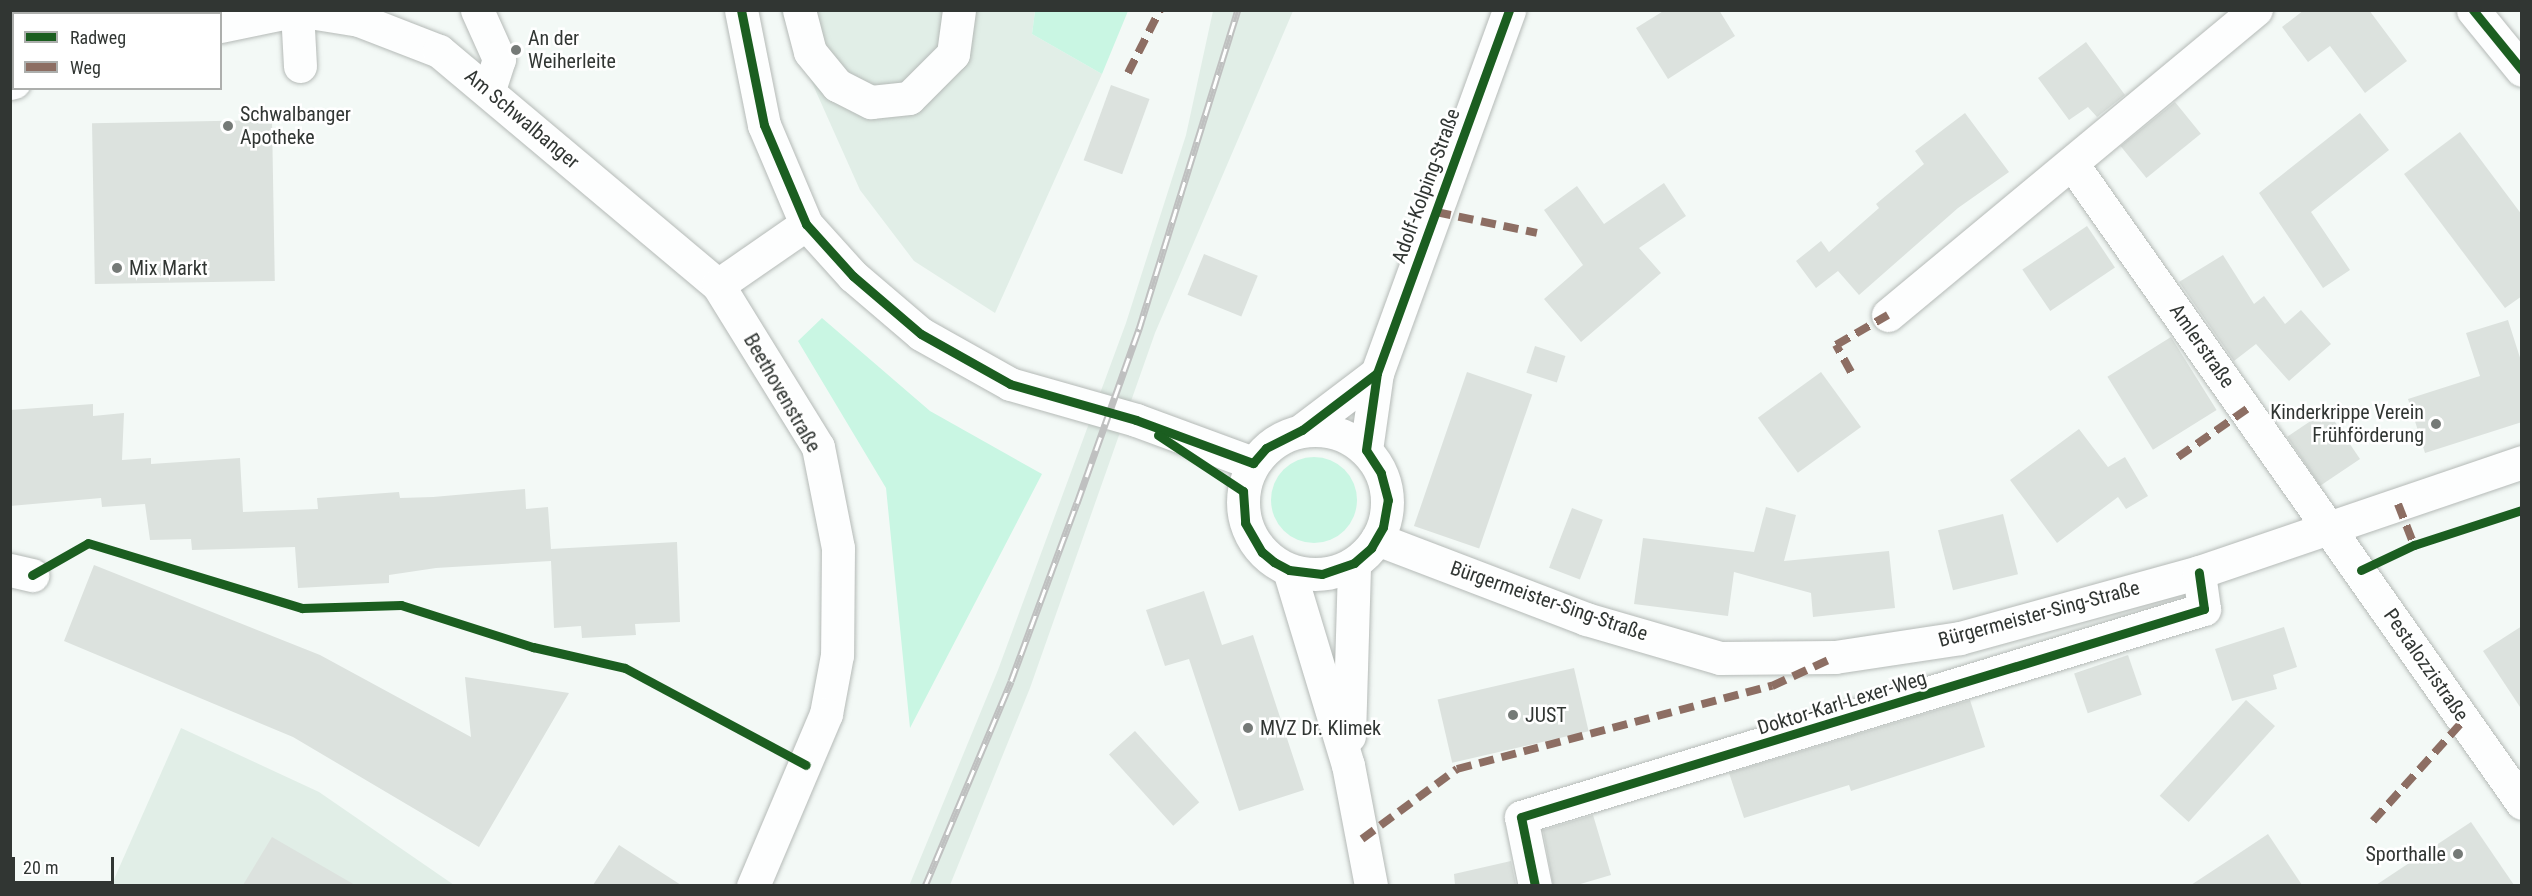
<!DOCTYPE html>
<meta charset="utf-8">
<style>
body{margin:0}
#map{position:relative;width:2532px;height:896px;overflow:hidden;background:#f3f9f6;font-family:"Roboto Condensed",sans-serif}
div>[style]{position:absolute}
.built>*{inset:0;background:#e1eee7}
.green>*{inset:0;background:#c9f6e3}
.round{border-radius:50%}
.building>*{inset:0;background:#dce2de;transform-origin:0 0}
.roads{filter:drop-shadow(0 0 2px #b5bab7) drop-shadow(0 0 2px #b5bab7)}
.minor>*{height:33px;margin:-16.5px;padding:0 16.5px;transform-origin:16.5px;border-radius:16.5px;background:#fdfefe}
.major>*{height:33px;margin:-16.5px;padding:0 16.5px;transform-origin:16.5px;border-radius:16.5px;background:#fdfefe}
.major>.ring{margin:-16.5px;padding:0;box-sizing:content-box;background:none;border:33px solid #fdfefe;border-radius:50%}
.rail>*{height:7px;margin-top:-3.5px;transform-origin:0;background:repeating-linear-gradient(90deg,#fff 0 14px,#bfc0c0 0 28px);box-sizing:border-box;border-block:2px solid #bfc0c0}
.quiet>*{height:8px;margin-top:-4px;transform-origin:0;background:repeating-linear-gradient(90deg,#8d6e63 0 15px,transparent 0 23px)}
.cycleway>*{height:9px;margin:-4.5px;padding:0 4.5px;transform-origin:4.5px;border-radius:4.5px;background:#1b5e20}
.dots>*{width:16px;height:16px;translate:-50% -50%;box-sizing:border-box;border:3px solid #fff;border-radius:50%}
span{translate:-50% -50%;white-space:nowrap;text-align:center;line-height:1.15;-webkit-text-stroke:5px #fff;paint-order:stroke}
.poi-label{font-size:20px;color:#313633}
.left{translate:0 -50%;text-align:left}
.right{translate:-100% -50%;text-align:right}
.street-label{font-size:20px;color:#313633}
.frame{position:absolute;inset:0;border:12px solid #313633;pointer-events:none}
.legend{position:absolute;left:12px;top:12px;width:210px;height:78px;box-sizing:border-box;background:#fff;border:2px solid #adafad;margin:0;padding:8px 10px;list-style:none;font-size:18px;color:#313633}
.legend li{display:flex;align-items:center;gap:12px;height:30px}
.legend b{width:30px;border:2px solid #adafad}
.scale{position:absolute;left:12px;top:857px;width:102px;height:27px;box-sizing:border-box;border:3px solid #313633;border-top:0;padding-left:8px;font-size:18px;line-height:21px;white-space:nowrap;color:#313633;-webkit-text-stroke:4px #fff;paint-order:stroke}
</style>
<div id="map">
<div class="built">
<div style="clip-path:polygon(780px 11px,1035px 11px,1032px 34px,1102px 74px,995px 313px,914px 261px,860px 190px)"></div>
<div style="clip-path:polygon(1213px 11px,1293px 11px,1155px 333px,1030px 688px,950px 885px,909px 886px,998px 670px,1126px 323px,1186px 135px)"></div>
<div style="clip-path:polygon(181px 728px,319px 792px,454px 885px,111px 886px)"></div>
</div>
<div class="green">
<div style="clip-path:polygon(1035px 11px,1035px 10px,1128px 11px,1102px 74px,1032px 34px)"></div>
<div style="clip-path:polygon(822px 318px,930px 411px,1042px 474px,910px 728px,886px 488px,798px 341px)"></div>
<div class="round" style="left:1271px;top:457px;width:86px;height:86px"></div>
</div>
<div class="building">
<div style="clip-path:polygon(1665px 10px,1719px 10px,1735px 36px,1668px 79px,1636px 28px)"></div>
<div style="clip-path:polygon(2304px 10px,2369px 10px,2407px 61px,2365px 93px,2330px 46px,2308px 62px,2282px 27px)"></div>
<div style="clip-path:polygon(2086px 42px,2125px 95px,2097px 117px,2088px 107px,2069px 120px,2038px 78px)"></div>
<div style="left:1111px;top:85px;width:41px;height:80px;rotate:20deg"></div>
<div style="left:2175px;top:102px;width:41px;height:70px;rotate:51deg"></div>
<div style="clip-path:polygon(1965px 113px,2009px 172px,1958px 208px,1859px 295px,1838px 271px,1816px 288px,1796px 261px,1821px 241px,1829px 252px,1879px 208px,1876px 204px,1924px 164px,1915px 151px)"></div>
<div style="clip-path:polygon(2360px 113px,2389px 150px,2311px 212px,2350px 270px,2323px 288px,2259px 193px)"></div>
<div style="left:272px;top:120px;width:161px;height:180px;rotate:89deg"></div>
<div style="clip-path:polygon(2460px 132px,2522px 215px,2522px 296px,2505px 308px,2404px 174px)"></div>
<div style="clip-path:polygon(1664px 183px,1686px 216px,1639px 248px,1661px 273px,1581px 342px,1544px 299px,1583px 265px,1544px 210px,1577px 186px,1604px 224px)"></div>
<div style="left:2087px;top:226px;width:50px;height:78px;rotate:56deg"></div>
<div style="left:1204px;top:254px;width:58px;height:44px;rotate:22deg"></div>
<div style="clip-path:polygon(2223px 255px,2254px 304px,2264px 296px,2285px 324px,2301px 310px,2331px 344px,2289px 381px,2256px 344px,2234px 361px,2179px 282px)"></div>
<div style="clip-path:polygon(2508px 320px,2522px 364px,2522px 422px,2425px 453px,2408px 399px,2480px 376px,2466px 333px)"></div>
<div style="left:2171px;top:337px;width:86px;height:75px;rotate:58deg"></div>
<div style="left:1535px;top:346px;width:32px;height:28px;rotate:18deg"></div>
<div style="left:1467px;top:372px;width:69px;height:163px;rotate:19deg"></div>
<div style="left:1821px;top:372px;width:68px;height:78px;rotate:54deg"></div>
<div style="clip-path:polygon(93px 404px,93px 416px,124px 413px,122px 460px,151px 458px,151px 464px,240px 458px,243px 512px,318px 509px,317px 498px,399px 492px,400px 498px,433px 497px,525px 489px,526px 509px,548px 507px,551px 549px,677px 542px,680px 622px,635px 624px,636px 635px,582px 638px,581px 626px,554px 628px,551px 561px,436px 568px,389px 575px,389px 583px,298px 588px,295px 547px,192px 550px,191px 539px,150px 540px,145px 504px,102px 507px,101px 498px,10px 506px,10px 410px)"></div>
<div style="left:2327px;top:410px;width:59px;height:48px;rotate:56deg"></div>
<div style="clip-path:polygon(2079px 429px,2108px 467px,2125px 457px,2148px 496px,2126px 509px,2118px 497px,2057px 543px,2010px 480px)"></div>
<div style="clip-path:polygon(1766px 507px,1796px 515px,1784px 561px,1889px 551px,1895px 608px,1813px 617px,1811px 593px,1734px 572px,1728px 616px,1634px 604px,1643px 538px,1754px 552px)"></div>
<div style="left:1572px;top:508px;width:33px;height:64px;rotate:21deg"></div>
<div style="left:2003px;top:514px;width:62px;height:67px;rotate:76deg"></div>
<div style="clip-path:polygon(94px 565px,320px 655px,471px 737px,465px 677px,569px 693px,479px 847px,293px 737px,64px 641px)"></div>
<div style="clip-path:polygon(1204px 591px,1222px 645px,1253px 635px,1304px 790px,1239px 811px,1189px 659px,1165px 666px,1146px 610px)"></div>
<div style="clip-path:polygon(2522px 626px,2522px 710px,2483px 651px)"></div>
<div style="clip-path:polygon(2284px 627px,2297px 667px,2273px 675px,2277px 689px,2232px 701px,2215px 649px)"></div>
<div style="left:2128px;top:655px;width:42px;height:57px;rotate:71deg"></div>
<div style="left:1574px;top:668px;width:65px;height:140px;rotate:77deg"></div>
<div style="clip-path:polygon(1970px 700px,1985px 747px,1851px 791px,1849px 785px,1744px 818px,1729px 773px)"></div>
<div style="left:2246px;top:700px;width:39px;height:129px;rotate:42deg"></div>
<div style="left:1135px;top:731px;width:96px;height:35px;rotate:48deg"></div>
<div style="clip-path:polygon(1593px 815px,1611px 875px,1577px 885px,1553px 885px,1543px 830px)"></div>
<div style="clip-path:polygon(2471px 822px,2514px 885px,2376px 885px)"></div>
<div style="clip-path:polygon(2268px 834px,2302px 885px,2191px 885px,2232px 858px)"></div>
<div style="clip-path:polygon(272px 837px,355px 885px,243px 885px)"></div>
<div style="clip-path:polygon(619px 845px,681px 885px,593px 885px)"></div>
<div style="clip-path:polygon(1511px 861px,1516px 885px,1455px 885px,1454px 874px)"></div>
</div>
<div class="roads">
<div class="minor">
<div style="left:477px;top:10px;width:54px;rotate:65.8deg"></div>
<div style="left:499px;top:59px;width:32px;rotate:108deg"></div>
<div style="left:799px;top:10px;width:43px;rotate:75.3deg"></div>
<div style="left:810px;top:52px;width:43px;rotate:50.7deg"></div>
<div style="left:837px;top:85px;width:38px;rotate:27deg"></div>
<div style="left:871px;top:102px;width:38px;rotate:-6deg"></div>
<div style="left:909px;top:98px;width:62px;rotate:-45deg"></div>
<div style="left:953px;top:54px;width:44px;rotate:-82.2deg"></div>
<div style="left:2473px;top:10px;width:77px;rotate:50.8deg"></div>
<div style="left:220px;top:26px;width:79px;rotate:-11.7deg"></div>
<div style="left:300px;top:66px;width:56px;rotate:-93.1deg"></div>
<div style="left:297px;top:10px;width:63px;rotate:9.2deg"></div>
<div style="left:359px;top:20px;width:86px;rotate:21.2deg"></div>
<div style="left:439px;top:51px;width:364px;rotate:40deg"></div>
<div style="left:718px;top:285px;width:190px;rotate:58.3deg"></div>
<div style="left:818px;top:447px;width:103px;rotate:78.8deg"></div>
<div style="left:838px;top:548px;width:107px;rotate:90.5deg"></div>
<div style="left:837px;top:655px;width:60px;rotate:100.6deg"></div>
<div style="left:826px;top:714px;width:187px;rotate:113deg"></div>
<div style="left:10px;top:83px;width:4px;rotate:-14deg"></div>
<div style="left:2073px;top:165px;width:780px;rotate:54.86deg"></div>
<div style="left:718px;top:285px;width:107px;rotate:-34.7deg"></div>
<div style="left:1888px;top:315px;width:478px;rotate:-39.7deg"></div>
<div style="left:1302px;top:430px;width:94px;rotate:-37.2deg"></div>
<div style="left:1366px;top:450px;width:78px;rotate:-81.9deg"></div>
<div style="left:1377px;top:373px;width:386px;rotate:-70deg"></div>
<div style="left:10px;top:570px;width:23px;rotate:13deg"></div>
<div style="left:1289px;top:570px;width:204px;rotate:73.2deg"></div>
<div style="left:1348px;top:765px;width:123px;rotate:79.2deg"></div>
<div style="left:1349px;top:736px;width:173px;rotate:-88.3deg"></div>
<div style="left:1535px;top:886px;width:70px;rotate:-101.5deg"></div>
<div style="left:1521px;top:817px;width:714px;rotate:-16.94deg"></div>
<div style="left:2204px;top:609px;width:37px;rotate:-98deg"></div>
</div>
<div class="major">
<div style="left:741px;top:10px;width:117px;rotate:78.7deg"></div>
<div style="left:764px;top:125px;width:108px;rotate:67deg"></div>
<div style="left:806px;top:224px;width:70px;rotate:47.9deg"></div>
<div style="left:853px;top:276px;width:89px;rotate:40.5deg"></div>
<div style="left:921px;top:334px;width:102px;rotate:29.3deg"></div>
<div style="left:1010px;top:384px;width:131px;rotate:15.9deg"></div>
<div style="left:1136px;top:420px;width:125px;rotate:20.2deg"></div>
<div class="ring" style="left:1243px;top:430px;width:111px;height:111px"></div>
<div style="left:1377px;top:539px;width:224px;rotate:20.9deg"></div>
<div style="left:1586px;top:619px;width:140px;rotate:16.2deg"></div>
<div style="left:1720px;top:658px;width:115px;rotate:-0.5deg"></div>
<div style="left:1835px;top:657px;width:126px;rotate:-8.6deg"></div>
<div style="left:1960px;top:638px;width:248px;rotate:-15.4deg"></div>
<div style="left:2199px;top:572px;width:341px;rotate:-18.8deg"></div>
</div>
</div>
<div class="rail">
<div style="left:925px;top:886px;width:222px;rotate:-67.2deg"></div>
<div style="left:1011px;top:681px;width:190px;rotate:-69.7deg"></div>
<div style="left:1077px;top:503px;width:185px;rotate:-70.4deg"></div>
<div style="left:1139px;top:329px;width:334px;rotate:-72.8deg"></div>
</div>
<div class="quiet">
<div style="left:1128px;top:73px;width:71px;rotate:-63.1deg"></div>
<div style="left:1436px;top:212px;width:103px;rotate:11.7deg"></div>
<div style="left:1851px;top:372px;width:31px;rotate:-119deg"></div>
<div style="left:1836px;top:345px;width:60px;rotate:-30deg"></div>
<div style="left:2178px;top:457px;width:84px;rotate:-34.8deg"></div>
<div style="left:2398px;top:504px;width:44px;rotate:68.7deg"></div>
<div style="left:2373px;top:821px;width:136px;rotate:-48deg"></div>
<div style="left:1362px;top:839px;width:118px;rotate:-36.4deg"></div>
<div style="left:1457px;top:769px;width:326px;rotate:-14.8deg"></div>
<div style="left:1772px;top:686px;width:69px;rotate:-24.7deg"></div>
</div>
<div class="cycleway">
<div style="left:741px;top:10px;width:117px;rotate:78.7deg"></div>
<div style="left:764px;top:125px;width:108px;rotate:67deg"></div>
<div style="left:806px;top:224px;width:70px;rotate:47.9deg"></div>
<div style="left:853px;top:276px;width:89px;rotate:40.5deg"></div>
<div style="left:921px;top:334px;width:102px;rotate:29.3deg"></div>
<div style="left:1010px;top:384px;width:131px;rotate:15.9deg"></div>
<div style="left:1136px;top:420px;width:125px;rotate:20.2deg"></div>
<div style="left:1253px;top:463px;width:20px;rotate:-49deg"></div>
<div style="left:1266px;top:448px;width:40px;rotate:-26.6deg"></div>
<div style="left:1302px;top:430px;width:94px;rotate:-37.2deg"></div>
<div style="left:2473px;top:10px;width:77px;rotate:50.8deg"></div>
<div style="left:1158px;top:435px;width:102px;rotate:33.4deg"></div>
<div style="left:1243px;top:491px;width:32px;rotate:86deg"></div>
<div style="left:1245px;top:523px;width:34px;rotate:60deg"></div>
<div style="left:1262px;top:552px;width:16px;rotate:40deg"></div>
<div style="left:1274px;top:562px;width:17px;rotate:28deg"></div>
<div style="left:1289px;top:570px;width:33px;rotate:7deg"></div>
<div style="left:1322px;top:574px;width:34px;rotate:-19deg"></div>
<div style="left:1354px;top:563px;width:23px;rotate:-41deg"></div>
<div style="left:1371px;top:548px;width:24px;rotate:-60deg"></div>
<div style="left:1383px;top:527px;width:27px;rotate:-80deg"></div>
<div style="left:1388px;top:500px;width:28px;rotate:-105deg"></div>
<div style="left:1381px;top:473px;width:27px;rotate:-123deg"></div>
<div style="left:1366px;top:450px;width:78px;rotate:-81.9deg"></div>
<div style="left:1377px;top:373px;width:386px;rotate:-70deg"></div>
<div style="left:2361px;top:570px;width:59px;rotate:-25.3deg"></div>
<div style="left:2414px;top:545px;width:114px;rotate:-18deg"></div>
<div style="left:32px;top:575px;width:64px;rotate:-29.7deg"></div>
<div style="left:88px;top:543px;width:224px;rotate:16.9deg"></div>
<div style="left:302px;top:608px;width:99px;rotate:-1.7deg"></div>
<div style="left:401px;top:605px;width:139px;rotate:17.7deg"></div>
<div style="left:533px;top:647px;width:94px;rotate:12.9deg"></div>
<div style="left:625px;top:668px;width:205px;rotate:28.2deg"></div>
<div style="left:1535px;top:886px;width:70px;rotate:-101.5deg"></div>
<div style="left:1521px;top:817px;width:714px;rotate:-16.94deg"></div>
<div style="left:2204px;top:609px;width:37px;rotate:-98deg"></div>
</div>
<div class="dots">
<div style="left:516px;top:50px;background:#757a77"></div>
<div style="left:228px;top:126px;background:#757a77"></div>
<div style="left:117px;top:268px;background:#757a77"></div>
<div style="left:2436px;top:424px;background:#757a77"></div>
<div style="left:1513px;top:715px;background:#757a77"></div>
<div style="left:1248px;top:728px;background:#757a77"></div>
<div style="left:2458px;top:854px;background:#757a77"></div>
</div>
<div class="poi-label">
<span class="left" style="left:528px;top:50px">An der<br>Weiherleite</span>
<span class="left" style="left:240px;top:126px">Schwalbanger<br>Apotheke</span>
<span class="left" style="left:129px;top:268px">Mix Markt</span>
<span class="right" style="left:2424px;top:424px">Kinderkrippe Verein<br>Frühförderung</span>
<span class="left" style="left:1525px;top:715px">JUST</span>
<span class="left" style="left:1260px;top:728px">MVZ Dr. Klimek</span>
<span class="right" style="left:2446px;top:854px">Sporthalle</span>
</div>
<div class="street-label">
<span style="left:522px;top:119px;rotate:40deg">Am Schwalbanger</span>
<span style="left:1426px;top:186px;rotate:-70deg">Adolf-Kolping-Straße</span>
<span style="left:2202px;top:346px;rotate:55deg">Amlerstraße</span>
<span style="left:782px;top:393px;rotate:60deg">Beethovenstraße</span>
<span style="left:1549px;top:601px;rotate:19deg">Bürgermeister-Sing-Straße</span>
<span style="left:2039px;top:614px;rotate:-15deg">Bürgermeister-Sing-Straße</span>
<span style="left:2426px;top:665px;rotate:55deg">Pestalozzistraße</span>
<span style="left:1842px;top:703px;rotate:-17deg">Doktor-Karl-Lexer-Weg</span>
</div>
<div class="frame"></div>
<ul class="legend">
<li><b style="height:8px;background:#1b5e20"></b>Radweg</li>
<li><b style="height:8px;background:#8d6e63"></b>Weg</li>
</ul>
<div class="scale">20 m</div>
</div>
